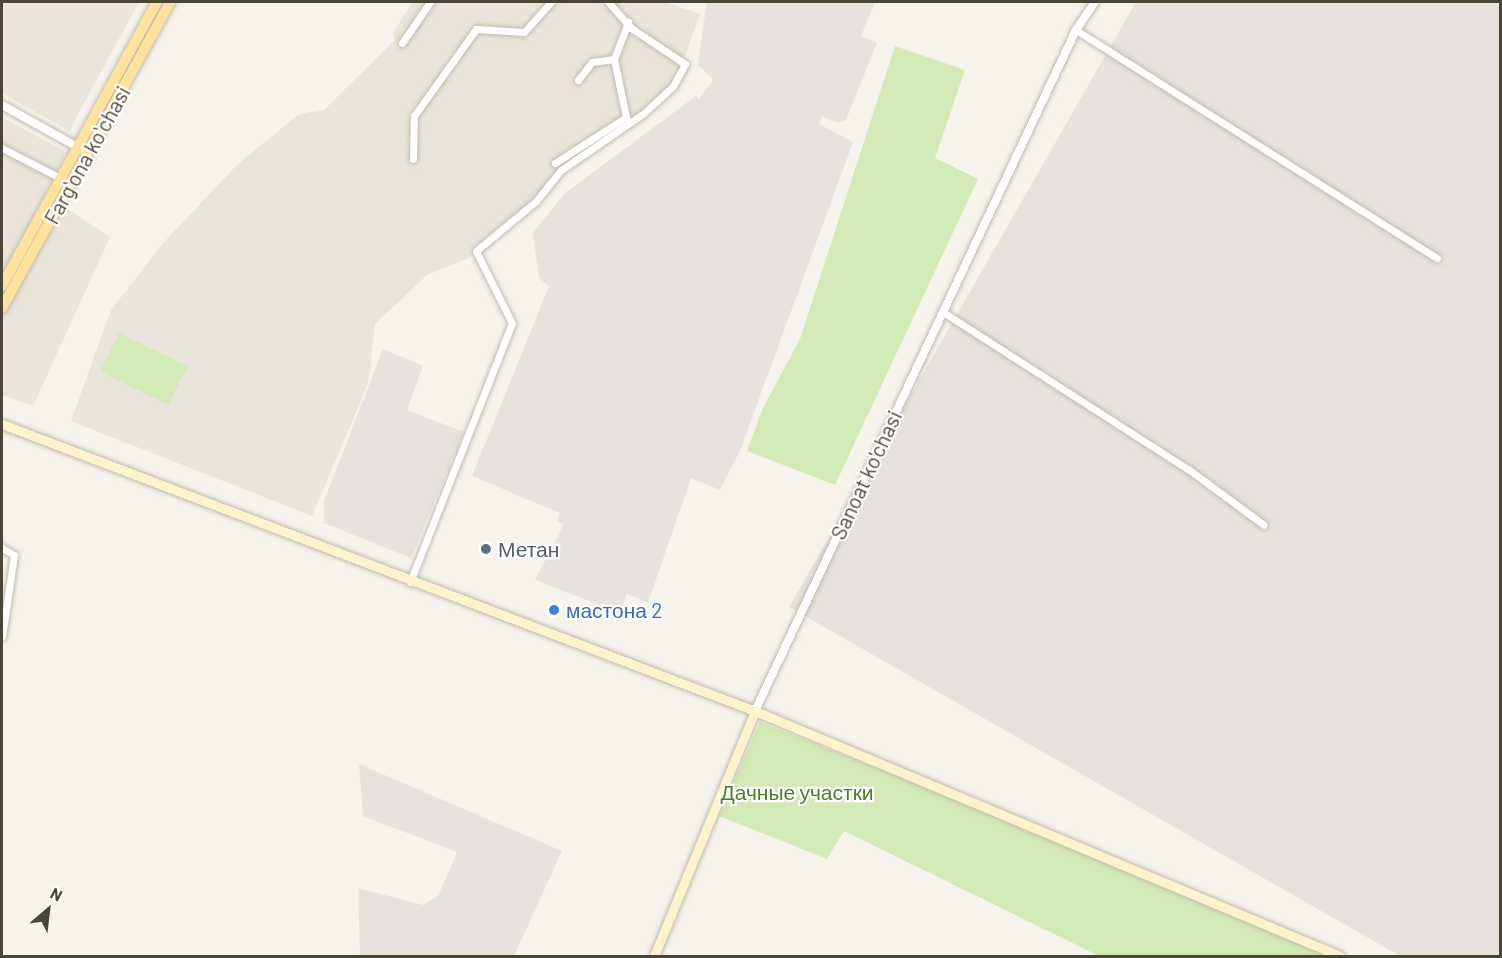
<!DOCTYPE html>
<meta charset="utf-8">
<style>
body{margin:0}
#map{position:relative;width:1502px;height:958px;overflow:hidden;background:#f6f3ec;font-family:Barlow,sans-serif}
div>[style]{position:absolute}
.residential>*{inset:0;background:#eae5da}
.industrial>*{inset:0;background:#e6e2dd}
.green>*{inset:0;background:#d2eab5;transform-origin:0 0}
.roads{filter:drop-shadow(0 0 2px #c2bbae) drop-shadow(0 0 2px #c2bbae)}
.minor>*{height:7px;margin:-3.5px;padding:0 3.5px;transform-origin:3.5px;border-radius:3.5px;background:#fff}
.tertiary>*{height:8px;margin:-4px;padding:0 4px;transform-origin:4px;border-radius:4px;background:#fff}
.secondary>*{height:9px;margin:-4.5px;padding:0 4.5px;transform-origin:4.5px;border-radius:4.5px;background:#fff3cd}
.primary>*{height:10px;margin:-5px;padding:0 5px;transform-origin:5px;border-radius:5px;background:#ffe39c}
.dots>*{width:16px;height:16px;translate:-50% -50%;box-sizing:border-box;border:3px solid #fff;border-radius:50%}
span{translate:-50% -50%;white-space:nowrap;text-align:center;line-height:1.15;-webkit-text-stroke:4.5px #fff;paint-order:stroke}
.street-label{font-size:21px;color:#4b4439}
.service-label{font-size:21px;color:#4e5e75}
.left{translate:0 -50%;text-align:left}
.shop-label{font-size:21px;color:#366cbe}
.park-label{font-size:21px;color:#4a7f2a}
.frame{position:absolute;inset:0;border:3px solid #4b4439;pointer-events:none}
.north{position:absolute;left:18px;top:880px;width:60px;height:60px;-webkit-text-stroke:4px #fff;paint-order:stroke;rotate:28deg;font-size:16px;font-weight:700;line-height:24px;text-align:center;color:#4b4439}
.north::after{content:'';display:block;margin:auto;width:21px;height:27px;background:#4b4439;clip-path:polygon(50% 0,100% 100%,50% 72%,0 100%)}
</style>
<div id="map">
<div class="residential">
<div style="clip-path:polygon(2px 2px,139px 2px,69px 131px,2px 93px)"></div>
<div style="clip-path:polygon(412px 2px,665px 2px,700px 14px,676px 81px,641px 114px,565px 162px,548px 188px,467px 259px,428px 274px,375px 324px,368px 384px,312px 516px,71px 421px,111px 310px,164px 242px,237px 165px,299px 114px,324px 110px,395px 40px,393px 33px)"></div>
<div style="clip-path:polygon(2px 117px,66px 152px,44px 193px,110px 237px,33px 406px,2px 395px)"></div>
</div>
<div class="industrial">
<div style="clip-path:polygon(707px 2px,875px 2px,861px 36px,877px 43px,846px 120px,838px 123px,822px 116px,819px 124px,853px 142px,740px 451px,720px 490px,691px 478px,648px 603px,627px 594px,620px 613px,535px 580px,564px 524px,557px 521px,560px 513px,472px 476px,549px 286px,539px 278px,533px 233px,564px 194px,696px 96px,699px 99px,713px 80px,698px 64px)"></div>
<div style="clip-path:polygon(1136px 2px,1500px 2px,1500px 956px,1400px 956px,789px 607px)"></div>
<div style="clip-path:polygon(383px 349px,423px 366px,407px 410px,464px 432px,411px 558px,324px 523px,324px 501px)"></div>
<div style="clip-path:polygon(359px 764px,562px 851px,514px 956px,360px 956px,358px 888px,423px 905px,438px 896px,457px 852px,363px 816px)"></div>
</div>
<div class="green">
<div style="clip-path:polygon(895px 46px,965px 70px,935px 158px,978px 179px,835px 485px,747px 451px,763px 408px,800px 339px)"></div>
<div style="left:119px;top:333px;width:76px;height:43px;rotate:26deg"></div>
<div style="clip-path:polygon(760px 722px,1261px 920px,1337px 956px,1099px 956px,844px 831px,827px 859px,719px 816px)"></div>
</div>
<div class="roads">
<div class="minor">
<div style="left:1076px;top:30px;width:427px;rotate:32.3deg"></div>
<div style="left:402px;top:43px;width:50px;rotate:-55.7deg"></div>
<div style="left:578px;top:80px;width:23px;rotate:-52deg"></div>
<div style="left:592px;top:62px;width:22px;rotate:-8deg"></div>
<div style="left:2px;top:148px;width:68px;rotate:27.3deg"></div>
<div style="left:413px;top:159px;width:43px;rotate:-88.7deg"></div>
<div style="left:414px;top:116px;width:107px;rotate:-54.5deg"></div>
<div style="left:476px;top:29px;width:48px;rotate:3.6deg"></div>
<div style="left:524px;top:32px;width:40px;rotate:-48deg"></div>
<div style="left:555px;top:163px;width:85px;rotate:-32.9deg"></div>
<div style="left:626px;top:117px;width:59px;rotate:-101.7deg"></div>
<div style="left:614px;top:59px;width:40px;rotate:-69deg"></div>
<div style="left:943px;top:312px;width:291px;rotate:32.7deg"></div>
<div style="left:1188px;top:469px;width:94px;rotate:36.4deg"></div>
<div style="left:2px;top:548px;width:14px;rotate:30deg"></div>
<div style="left:14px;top:555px;width:82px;rotate:98.4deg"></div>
<div style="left:410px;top:582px;width:278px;rotate:-68.5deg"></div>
<div style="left:512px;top:323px;width:80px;rotate:-116.6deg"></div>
<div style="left:476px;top:251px;width:78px;rotate:-39.8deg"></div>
<div style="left:536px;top:201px;width:40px;rotate:-51deg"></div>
<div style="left:561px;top:170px;width:101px;rotate:-34.5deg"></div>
<div style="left:644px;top:113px;width:40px;rotate:-43deg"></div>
<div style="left:673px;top:86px;width:25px;rotate:-61deg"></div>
<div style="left:685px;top:64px;width:65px;rotate:-146.3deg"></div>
<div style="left:631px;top:28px;width:35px;rotate:-131deg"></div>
</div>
<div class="tertiary">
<div style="left:2px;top:105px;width:90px;rotate:29.1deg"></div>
<div style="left:755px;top:711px;width:753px;rotate:-64.76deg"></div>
<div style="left:1076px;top:30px;width:34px;rotate:-56deg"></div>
</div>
<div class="secondary">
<div style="left:2px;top:424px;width:806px;rotate:20.86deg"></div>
<div style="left:755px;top:711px;width:634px;rotate:22.72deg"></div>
<div style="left:654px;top:956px;width:265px;rotate:-67.6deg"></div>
</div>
<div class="primary">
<div style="left:2px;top:286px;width:324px;rotate:-61.4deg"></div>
<div style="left:2px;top:308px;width:349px;rotate:-61.2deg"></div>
</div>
</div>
<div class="dots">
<div style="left:486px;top:549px;background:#5c6f8a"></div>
<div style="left:554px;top:610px;background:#3f7fe0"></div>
</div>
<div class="street-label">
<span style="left:87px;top:155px;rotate:-61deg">Fargʻona koʻchasi</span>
<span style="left:866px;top:475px;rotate:-65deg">Sanoat ko'chasi</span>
</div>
<div class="service-label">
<span class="left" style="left:498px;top:549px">Метан</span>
</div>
<div class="shop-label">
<span class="left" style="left:566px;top:610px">мастона 2</span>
</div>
<div class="park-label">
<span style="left:797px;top:792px">Дачные участки</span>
</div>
<div class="frame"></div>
<div class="north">N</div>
</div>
